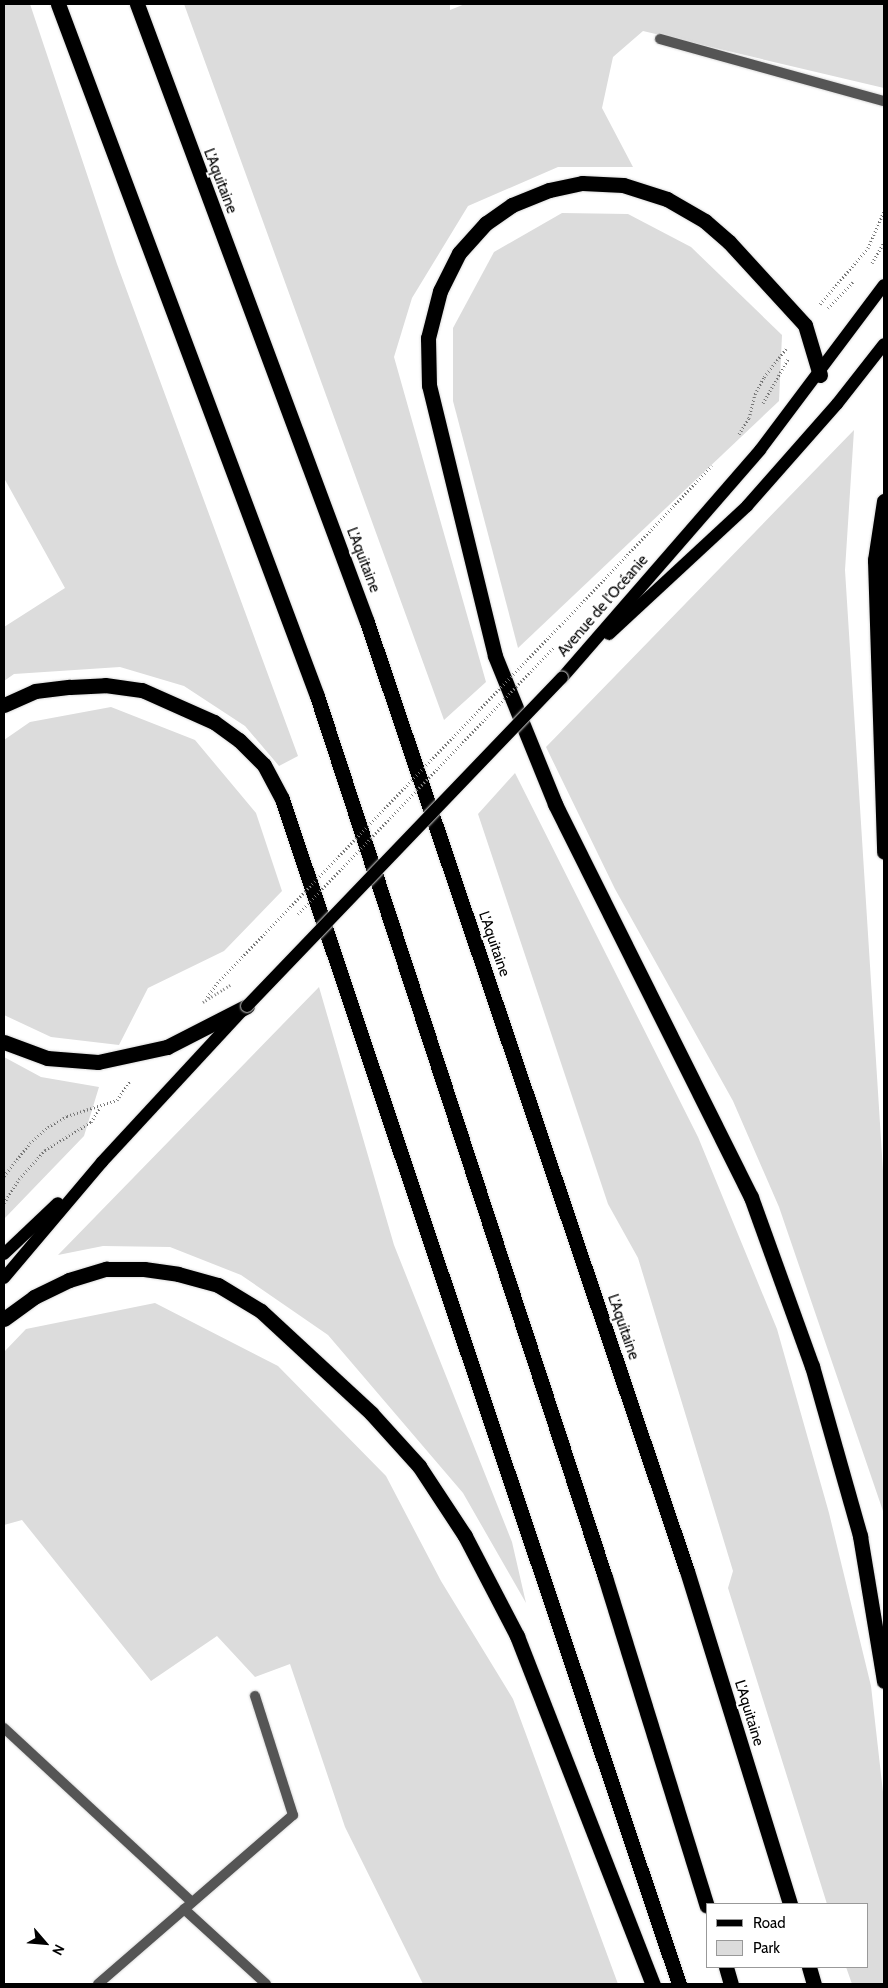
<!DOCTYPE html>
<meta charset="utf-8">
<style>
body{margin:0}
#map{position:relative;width:888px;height:1988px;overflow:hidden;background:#fff;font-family:Cabin,sans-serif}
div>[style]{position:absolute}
.green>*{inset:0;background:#dcdcdc}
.path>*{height:3px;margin-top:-1.5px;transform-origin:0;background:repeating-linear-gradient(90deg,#777 0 1px,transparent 0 3.5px)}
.roads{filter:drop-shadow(0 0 1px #dbdbdb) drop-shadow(0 0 1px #dbdbdb)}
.lane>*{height:10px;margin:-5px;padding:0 5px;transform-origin:5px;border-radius:5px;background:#555}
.primary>*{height:12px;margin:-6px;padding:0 6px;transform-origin:6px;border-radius:6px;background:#000}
.highway>*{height:15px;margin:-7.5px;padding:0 7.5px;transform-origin:7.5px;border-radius:7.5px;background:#000}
.path-bridge>*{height:3px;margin-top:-1.5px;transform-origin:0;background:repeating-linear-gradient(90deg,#777 0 1px,transparent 0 3.5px)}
.bridges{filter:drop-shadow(0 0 1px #dbdbdb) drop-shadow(0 0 1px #dbdbdb)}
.primary-bridge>*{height:12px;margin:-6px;padding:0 6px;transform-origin:6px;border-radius:6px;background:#000}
span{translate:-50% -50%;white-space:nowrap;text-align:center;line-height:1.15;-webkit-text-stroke:4px #fff;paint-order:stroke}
.street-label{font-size:15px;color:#000}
.frame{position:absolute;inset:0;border:5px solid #000;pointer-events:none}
.legend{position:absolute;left:706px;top:1903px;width:162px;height:65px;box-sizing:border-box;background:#fff;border:1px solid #999;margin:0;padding:6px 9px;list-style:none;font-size:15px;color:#000}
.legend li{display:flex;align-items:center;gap:10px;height:25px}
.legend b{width:25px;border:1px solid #999}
.north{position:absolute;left:20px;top:1918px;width:50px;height:50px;-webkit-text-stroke:4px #fff;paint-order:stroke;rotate:117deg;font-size:14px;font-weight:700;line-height:20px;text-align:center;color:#000}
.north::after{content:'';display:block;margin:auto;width:18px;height:22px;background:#000;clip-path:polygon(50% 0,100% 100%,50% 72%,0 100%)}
</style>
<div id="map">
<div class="green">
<div style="clip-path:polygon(4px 4px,30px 4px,117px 264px,298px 756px,279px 766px,245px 726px,184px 686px,120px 667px,14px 674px,4px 681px,4px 627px,65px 588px,4px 478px)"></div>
<div style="clip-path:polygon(184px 4px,450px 4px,450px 10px,465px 4px,884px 4px,884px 88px,643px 31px,613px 57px,602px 108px,633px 167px,558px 167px,468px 206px,412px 298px,394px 357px,486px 682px,444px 720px)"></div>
<div style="clip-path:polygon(562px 213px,628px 214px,691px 247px,782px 335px,779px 401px,518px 648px,453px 401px,453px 328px,494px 252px)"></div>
<div style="clip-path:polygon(854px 430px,845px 570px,884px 1187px,884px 1514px,779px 1207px,733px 1101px,615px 889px,546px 747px)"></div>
<div style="clip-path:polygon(111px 707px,195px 740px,256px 813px,282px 891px,224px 951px,148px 988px,119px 1045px,51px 1037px,4px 1015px,4px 740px,30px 722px)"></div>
<div style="clip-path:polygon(515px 773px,698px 1137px,777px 1329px,829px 1513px,871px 1686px,884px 1801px,884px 1984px,852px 1984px,846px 1967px,867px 1967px,867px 1904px,827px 1904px,728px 1588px,733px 1571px,638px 1258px,608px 1204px,478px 814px)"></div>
<div style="clip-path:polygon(319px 987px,394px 1245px,512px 1542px,526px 1603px,463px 1493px,328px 1335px,241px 1275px,170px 1247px,103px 1246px,58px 1255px)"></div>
<div style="clip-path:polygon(4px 1057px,41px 1077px,99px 1087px,84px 1136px,4px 1219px)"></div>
<div style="clip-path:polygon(155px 1303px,278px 1366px,386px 1476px,441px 1581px,513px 1699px,618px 1984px,423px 1984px,345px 1827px,290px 1664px,255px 1677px,217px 1636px,151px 1681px,22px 1520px,4px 1525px,4px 1352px,26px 1329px)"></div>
</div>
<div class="path">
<div style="left:872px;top:263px;width:24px;rotate:-60deg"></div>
<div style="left:820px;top:304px;width:74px;rotate:-49.4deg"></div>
<div style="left:868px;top:248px;width:40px;rotate:-66.6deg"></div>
<div style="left:828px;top:308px;width:36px;rotate:-46deg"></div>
<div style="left:763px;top:403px;width:51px;rotate:-60.4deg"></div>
<div style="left:739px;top:434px;width:19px;rotate:-58deg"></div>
<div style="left:749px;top:418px;width:25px;rotate:-76deg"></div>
<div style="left:755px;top:394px;width:19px;rotate:-62deg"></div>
<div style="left:764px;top:377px;width:36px;rotate:-52deg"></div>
<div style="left:560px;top:626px;width:221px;rotate:-46.6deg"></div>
<div style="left:207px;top:997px;width:21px;rotate:-53deg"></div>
<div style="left:4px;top:1176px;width:42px;rotate:-51.8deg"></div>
<div style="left:30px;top:1143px;width:24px;rotate:-42deg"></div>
<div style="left:48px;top:1127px;width:22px;rotate:-30deg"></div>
<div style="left:67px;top:1116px;width:52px;rotate:-17.7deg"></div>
<div style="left:117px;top:1100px;width:23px;rotate:-56deg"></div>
<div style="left:4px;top:1203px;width:28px;rotate:-58deg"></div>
<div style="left:19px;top:1179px;width:39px;rotate:-48deg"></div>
<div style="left:45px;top:1150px;width:54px;rotate:-31.3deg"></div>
<div style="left:91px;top:1122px;width:17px;rotate:-57deg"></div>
</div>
<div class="roads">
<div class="lane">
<div style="left:660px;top:39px;width:232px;rotate:15.5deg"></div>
<div style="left:4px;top:1728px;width:256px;rotate:42.8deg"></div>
<div style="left:184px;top:1909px;width:111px;rotate:42.4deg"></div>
<div style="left:98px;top:1984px;width:258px;rotate:-40.9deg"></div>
<div style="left:293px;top:1815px;width:125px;rotate:-107.7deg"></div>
</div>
<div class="primary">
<div style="left:609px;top:634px;width:188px;rotate:-42.8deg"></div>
<div style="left:747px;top:506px;width:136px;rotate:-48.6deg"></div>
<div style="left:837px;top:404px;width:76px;rotate:-51.9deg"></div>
<div style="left:562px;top:678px;width:302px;rotate:-49deg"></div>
<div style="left:760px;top:450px;width:206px;rotate:-53.1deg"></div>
<div style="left:4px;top:1254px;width:74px;rotate:-43.4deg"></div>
<div style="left:4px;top:1278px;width:152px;rotate:-49.8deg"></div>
<div style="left:102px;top:1162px;width:206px;rotate:-47.2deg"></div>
</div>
<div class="highway">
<div style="left:58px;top:4px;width:739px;rotate:69.48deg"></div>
<div style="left:317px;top:696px;width:927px;rotate:71.9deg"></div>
<div style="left:605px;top:1577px;width:344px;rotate:72.8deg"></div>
<div style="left:137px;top:4px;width:659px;rotate:69.59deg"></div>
<div style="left:367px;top:622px;width:1001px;rotate:71.37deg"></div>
<div style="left:687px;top:1571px;width:349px;rotate:72.8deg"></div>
<div style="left:820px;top:375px;width:52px;rotate:-106.7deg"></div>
<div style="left:805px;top:325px;width:113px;rotate:-132.5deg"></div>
<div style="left:729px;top:242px;width:32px;rotate:-139deg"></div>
<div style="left:705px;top:221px;width:44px;rotate:-149.9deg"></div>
<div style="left:667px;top:199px;width:46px;rotate:-162.3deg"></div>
<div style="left:623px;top:185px;width:41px;rotate:-177.2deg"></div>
<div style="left:582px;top:183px;width:34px;rotate:168deg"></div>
<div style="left:549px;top:190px;width:40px;rotate:158deg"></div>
<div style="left:512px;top:205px;width:32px;rotate:145deg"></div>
<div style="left:486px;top:223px;width:40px;rotate:132deg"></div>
<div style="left:459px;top:253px;width:42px;rotate:116.6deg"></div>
<div style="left:440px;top:291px;width:49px;rotate:104.3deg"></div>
<div style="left:428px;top:338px;width:47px;rotate:88.8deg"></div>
<div style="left:429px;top:385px;width:279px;rotate:76.3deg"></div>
<div style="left:495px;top:656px;width:160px;rotate:67.9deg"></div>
<div style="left:555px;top:804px;width:439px;rotate:63.5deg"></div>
<div style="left:751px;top:1197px;width:180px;rotate:70.2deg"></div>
<div style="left:812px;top:1366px;width:177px;rotate:74.2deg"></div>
<div style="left:860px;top:1536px;width:147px;rotate:80.6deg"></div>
<div style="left:884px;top:501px;width:60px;rotate:98.7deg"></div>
<div style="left:875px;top:560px;width:292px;rotate:88.2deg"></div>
<div style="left:4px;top:705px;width:34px;rotate:-24deg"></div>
<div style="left:35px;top:691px;width:35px;rotate:-7deg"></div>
<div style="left:70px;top:687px;width:35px;rotate:-3deg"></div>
<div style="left:105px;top:685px;width:37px;rotate:8deg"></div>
<div style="left:142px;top:690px;width:79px;rotate:24deg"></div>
<div style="left:214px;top:722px;width:31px;rotate:36deg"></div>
<div style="left:239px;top:740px;width:35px;rotate:45deg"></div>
<div style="left:264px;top:765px;width:38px;rotate:62deg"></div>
<div style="left:282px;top:799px;width:1250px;rotate:71.48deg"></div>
<div style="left:4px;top:1042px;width:46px;rotate:20.4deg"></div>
<div style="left:47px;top:1058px;width:51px;rotate:4.5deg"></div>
<div style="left:98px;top:1062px;width:71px;rotate:-12.3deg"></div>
<div style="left:167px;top:1047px;width:90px;rotate:-27.1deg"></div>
<div style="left:4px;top:1319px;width:37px;rotate:-36deg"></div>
<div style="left:34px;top:1297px;width:39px;rotate:-26deg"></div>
<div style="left:69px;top:1280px;width:39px;rotate:-17deg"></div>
<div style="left:106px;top:1269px;width:38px"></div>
<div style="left:144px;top:1269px;width:34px;rotate:8deg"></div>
<div style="left:178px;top:1274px;width:41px;rotate:15.4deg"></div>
<div style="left:218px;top:1285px;width:50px;rotate:31.2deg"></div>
<div style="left:261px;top:1311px;width:150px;rotate:42.8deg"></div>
<div style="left:371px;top:1413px;width:72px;rotate:47.8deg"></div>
<div style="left:419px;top:1466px;width:84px;rotate:56.7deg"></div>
<div style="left:465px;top:1536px;width:113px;rotate:62.5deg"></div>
<div style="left:517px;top:1636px;width:374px;rotate:68.7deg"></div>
<div style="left:726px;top:1967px;width:18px;rotate:74deg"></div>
<div style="left:809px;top:1967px;width:18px;rotate:74deg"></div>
</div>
</div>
<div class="path-bridge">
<div style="left:298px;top:914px;width:370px;rotate:-46.2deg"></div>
<div style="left:220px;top:980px;width:491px;rotate:-46.2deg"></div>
<div style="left:203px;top:1002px;width:32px;rotate:-32deg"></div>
</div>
<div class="bridges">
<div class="primary-bridge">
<div style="left:247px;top:1006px;width:455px;rotate:-46.2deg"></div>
</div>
</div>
<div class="street-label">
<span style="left:220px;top:181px;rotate:69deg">L'Aquitaine</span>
<span style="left:363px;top:560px;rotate:69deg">L'Aquitaine</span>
<span style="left:603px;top:606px;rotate:-49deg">Avenue de l'Océanie</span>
<span style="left:494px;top:944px;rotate:71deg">L'Aquitaine</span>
<span style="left:623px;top:1327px;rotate:71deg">L'Aquitaine</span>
<span style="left:749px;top:1713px;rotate:73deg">L'Aquitaine</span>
</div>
<div class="frame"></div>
<ul class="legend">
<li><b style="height:6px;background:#000"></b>Road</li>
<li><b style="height:14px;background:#dcdcdc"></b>Park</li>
</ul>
<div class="north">N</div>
</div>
